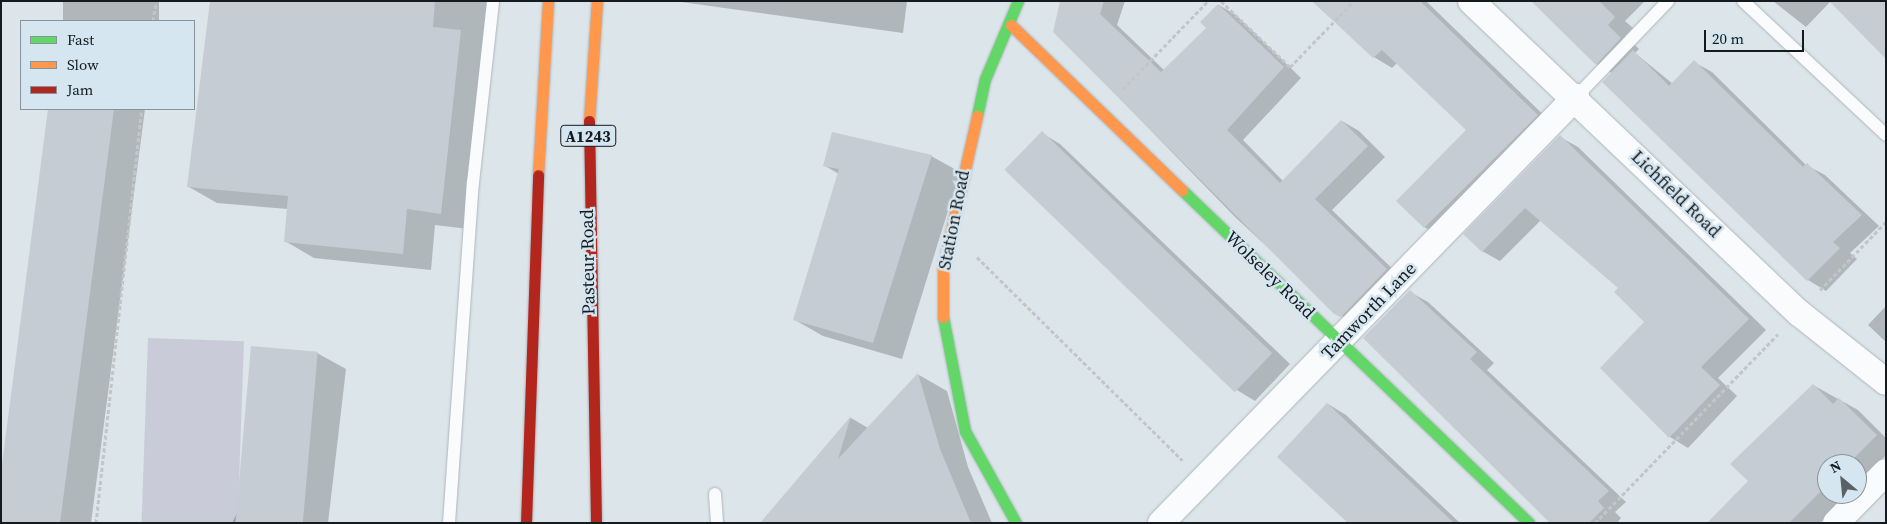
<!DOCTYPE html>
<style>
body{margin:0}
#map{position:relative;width:1887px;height:524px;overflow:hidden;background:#dbe5ea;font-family:"Source Serif 4",serif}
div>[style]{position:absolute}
.green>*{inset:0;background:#cacbd8;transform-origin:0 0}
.shadow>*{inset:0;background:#0003;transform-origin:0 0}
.building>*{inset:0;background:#c6ccd4;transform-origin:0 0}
.path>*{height:3px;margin-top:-1.5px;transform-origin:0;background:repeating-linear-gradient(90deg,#c3c6c7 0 4px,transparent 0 6.5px)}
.roads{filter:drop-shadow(0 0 1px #aeb6bb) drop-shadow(0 0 1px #aeb6bb)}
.lane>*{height:12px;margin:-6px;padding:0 6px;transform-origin:6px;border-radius:6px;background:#fafbfc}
.street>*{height:26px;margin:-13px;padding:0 13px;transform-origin:13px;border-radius:13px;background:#fafbfc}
.fast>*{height:11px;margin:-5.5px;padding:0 5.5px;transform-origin:5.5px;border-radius:5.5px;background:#63d668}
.slow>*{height:11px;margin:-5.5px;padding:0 5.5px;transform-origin:5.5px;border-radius:5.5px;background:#ff974d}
.jam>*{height:11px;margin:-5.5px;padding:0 5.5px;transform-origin:5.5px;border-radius:5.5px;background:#b3261e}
span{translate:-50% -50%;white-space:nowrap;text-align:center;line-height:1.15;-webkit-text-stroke:5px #d5e6f0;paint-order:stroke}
.shield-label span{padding:1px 4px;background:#d5e6f0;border:1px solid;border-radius:4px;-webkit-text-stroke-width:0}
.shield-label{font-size:16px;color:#141a1e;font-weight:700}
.street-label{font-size:18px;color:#141a1e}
.frame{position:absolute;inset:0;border:2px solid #141a1e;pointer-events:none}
.legend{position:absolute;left:20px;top:20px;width:175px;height:90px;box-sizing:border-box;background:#d5e6f0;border:1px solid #88949c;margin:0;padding:6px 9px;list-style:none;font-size:15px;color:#141a1e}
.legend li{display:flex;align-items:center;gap:10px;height:25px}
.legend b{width:25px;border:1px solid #88949c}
.north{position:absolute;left:1817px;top:454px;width:50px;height:50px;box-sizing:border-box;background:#d5e6f0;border:1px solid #88949c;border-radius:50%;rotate:332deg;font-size:14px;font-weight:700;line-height:20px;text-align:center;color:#141a1e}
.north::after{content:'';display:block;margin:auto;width:18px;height:22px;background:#5a6165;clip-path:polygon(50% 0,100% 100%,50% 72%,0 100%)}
.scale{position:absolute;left:1704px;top:30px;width:100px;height:22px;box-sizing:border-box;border:2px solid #141a1e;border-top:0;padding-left:6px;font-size:15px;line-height:18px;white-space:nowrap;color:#141a1e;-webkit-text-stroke:4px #d5e6f0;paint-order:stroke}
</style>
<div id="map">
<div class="green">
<div style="left:148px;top:338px;width:96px;height:186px;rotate:2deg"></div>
</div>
<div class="shadow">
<div style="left:63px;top:1px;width:96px;height:20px"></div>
<div style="clip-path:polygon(212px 1px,496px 1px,469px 229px,435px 225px,431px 270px,314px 258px,285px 241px,288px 209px,217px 203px,189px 187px)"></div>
<div style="clip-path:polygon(674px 1px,907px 1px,903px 33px)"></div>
<div style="clip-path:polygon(1062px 1px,1125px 1px,1117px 25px,1164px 70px,1208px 28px,1219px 5px,1236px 15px,1301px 78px,1243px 140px,1283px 181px,1342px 121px,1359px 131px,1385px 157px,1332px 210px,1404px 280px,1359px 326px,1342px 316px,1235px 217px,1054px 31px)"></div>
<div style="clip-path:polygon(1312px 1px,1426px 1px,1555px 126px,1443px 237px,1424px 227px,1468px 130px,1397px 63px,1392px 68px,1374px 57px)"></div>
<div style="clip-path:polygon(1533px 1px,1645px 1px,1625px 21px,1633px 28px,1625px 36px,1639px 49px,1635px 53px,1673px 84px,1694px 62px,1712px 72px,1806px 165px,1825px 175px,1879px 226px,1850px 253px,1857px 259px,1826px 291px,1808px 280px,1603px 82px,1612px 73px,1597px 64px)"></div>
<div style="clip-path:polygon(1773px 1px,1831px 1px,1806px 27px)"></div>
<div style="clip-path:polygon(49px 109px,145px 109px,91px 523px,1px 523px,1px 482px)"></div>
<div style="clip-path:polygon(1042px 133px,1060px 144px,1290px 364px,1255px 401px,1237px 390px)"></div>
<div style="clip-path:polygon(1560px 137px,1578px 147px,1766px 330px,1718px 378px,1737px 396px,1688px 448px,1670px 437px,1602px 368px,1646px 322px,1620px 288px,1541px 220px,1500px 261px,1482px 251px)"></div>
<div style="clip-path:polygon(931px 156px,960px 172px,902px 359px,823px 336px,795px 320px,839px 174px,825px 166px)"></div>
<div style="clip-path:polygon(1410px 292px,1428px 302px,1494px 363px,1487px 370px,1626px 502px,1615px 512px,1621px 518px,1617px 523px,1557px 523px)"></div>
<div style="clip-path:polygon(1886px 306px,1886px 342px,1868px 325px)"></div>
<div style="clip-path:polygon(317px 353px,346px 369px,328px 523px,232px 523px)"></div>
<div style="clip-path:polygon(919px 375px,947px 391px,968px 467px,992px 523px,762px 523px,851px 418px,868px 428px)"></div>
<div style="clip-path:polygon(1813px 385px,1858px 410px,1886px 438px,1886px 455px,1857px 485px,1857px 464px,1827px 464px,1827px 494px,1848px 494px,1820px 523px,1709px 523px,1749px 481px)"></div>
<div style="clip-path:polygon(1328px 404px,1346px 415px,1460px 523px,1349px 523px)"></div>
</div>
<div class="building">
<div style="clip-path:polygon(210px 1px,435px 1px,433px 27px,461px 30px,441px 214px,407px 209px,403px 254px,284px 242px,288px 196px,187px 187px)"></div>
<div style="clip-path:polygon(1060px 1px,1104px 1px,1100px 14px,1161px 72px,1206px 28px,1200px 22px,1218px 4px,1284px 67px,1227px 130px,1280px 183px,1341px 120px,1368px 146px,1315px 199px,1387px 269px,1341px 317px,1334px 314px,1053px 32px)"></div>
<div style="clip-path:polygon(1312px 1px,1420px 1px,1538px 115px,1424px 228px,1396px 201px,1466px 130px,1382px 50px,1373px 58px)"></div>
<div style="clip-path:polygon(1531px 1px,1599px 1px,1615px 17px,1608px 25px,1621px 38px,1596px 65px)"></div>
<div style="clip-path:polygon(1829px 1px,1886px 1px,1886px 59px)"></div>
<div style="clip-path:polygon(1633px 50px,1669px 86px,1694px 60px,1803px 167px,1807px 163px,1862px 215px,1833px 242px,1840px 248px,1807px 281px,1602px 82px)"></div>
<div style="clip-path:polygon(48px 109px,114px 109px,60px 523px,1px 523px,1px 472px)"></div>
<div style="left:1042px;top:131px;width:320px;height:54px;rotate:44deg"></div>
<div style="clip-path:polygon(832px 132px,932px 155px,873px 343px,793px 320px,839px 169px,823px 166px)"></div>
<div style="clip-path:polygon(1560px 135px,1749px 319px,1701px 367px,1720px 385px,1669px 438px,1600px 368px,1644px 322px,1614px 292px,1618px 288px,1525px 208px,1482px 252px,1463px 234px)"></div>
<div style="clip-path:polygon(1410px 290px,1477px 352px,1470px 359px,1609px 491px,1598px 501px,1604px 508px,1589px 523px,1550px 523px,1363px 338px)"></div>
<div style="left:251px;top:346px;width:67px;height:178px;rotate:5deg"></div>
<div style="clip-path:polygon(918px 373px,940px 449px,971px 523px,760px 523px,851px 416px,838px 459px)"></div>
<div style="clip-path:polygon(1813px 384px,1833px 404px,1839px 398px,1877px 435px,1848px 464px,1827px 464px,1827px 485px,1789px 523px,1707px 523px,1748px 481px,1730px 464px)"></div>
<div style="clip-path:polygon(1327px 403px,1454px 523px,1348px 523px,1277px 457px)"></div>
</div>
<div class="path">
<div style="left:1221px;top:1px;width:95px;rotate:43.7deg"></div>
<div style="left:1290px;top:67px;width:92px;rotate:-45.9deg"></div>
<div style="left:153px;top:21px;width:20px;rotate:-81deg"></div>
<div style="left:1123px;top:89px;width:122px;rotate:-46deg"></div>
<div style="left:977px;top:257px;width:289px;rotate:44.7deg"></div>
<div style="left:1820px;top:290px;width:95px;rotate:-45.9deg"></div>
<div style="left:96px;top:523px;width:417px;rotate:-83.7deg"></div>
<div style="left:1595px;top:523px;width:263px;rotate:-45.9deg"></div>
</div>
<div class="roads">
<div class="lane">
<div style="left:1743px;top:1px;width:196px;rotate:43.1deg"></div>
<div style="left:1576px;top:97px;width:133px;rotate:-46.2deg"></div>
<div style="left:715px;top:494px;width:29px;rotate:86deg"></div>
<div style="left:449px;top:523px;width:341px;rotate:-86deg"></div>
<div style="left:473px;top:183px;width:183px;rotate:-83.7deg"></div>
</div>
<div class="street">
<div style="left:1471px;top:1px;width:453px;rotate:43.6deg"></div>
<div style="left:1799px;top:313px;width:111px;rotate:38.4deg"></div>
<div style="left:1161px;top:523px;width:595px;rotate:-45.75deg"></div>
<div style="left:1836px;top:523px;width:71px;rotate:-45.6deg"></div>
</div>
<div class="fast">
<div style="left:977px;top:116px;width:38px;rotate:-78deg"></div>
<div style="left:985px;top:79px;width:85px;rotate:-67.1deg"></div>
<div style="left:1182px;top:190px;width:481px;rotate:43.8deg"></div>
<div style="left:943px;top:317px;width:116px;rotate:79.1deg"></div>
<div style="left:965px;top:431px;width:105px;rotate:61deg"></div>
</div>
<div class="slow">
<div style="left:1011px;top:25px;width:238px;rotate:44deg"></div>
<div style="left:589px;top:121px;width:120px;rotate:-86.2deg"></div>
<div style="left:538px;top:175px;width:174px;rotate:-86.7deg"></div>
<div style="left:943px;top:317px;width:50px;rotate:-90deg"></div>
<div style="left:943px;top:267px;width:155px;rotate:-77.3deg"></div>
</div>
<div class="jam">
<div style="left:589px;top:121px;width:402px;rotate:89deg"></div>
<div style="left:526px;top:523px;width:348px;rotate:-88deg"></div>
</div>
</div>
<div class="shield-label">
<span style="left:588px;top:136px">A1243</span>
</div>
<div class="street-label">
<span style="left:1676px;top:194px;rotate:44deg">Lichfield Road</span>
<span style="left:954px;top:220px;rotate:-79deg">Station Road</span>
<span style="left:588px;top:262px;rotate:-91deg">Pasteur Road</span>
<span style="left:1270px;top:275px;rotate:44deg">Wolseley Road</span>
<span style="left:1369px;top:311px;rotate:-46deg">Tamworth Lane</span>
</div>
<div class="frame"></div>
<ul class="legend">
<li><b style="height:6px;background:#63d668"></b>Fast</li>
<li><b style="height:6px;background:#ff974d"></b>Slow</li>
<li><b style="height:6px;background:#b3261e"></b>Jam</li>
</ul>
<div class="north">N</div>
<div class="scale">20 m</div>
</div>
